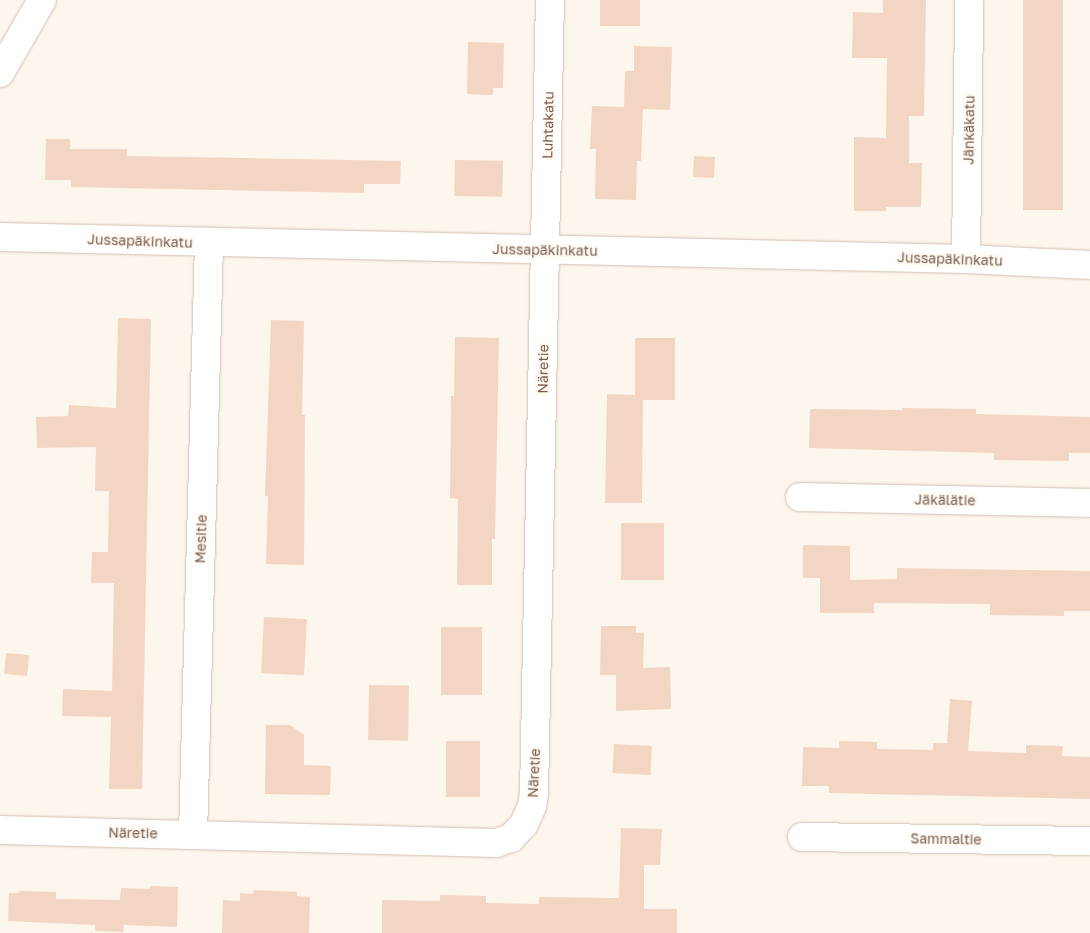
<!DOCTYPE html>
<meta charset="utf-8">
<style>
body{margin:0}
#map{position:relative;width:1090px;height:933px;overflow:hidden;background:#fdf6ec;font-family:"Golos Text",sans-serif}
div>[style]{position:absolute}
.building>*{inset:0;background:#f3d5c3;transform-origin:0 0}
.roads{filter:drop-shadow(0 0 1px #d1beb0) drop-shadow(0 0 1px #d1beb0)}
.minor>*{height:28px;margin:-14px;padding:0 14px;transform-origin:14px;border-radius:14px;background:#fff}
span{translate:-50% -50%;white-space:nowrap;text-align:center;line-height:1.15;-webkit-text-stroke:5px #fffaf3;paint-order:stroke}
.street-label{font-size:14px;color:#7a5c4d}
</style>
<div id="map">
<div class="building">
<div style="left:600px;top:0;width:40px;height:26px"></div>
<div style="clip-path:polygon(883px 0,926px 0,924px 116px,909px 116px,909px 163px,922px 163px,921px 207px,886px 207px,886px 211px,854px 211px,854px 137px,886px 138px,887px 58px,852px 58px,853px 12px,883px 13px)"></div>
<div style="left:1023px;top:0;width:40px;height:210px"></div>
<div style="clip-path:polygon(468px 42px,504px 43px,503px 88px,493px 88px,493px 95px,467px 94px)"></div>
<div style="clip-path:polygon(634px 46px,672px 47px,670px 110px,643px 109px,641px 161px,637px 161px,636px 200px,595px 199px,596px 149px,590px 149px,592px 106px,624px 107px,625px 71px,634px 71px)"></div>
<div style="clip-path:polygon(46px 139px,70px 139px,70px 149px,127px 149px,127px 156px,401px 161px,400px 184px,364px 184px,364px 193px,71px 187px,71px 180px,45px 180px)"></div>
<div style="left:694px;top:156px;width:21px;height:21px;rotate:3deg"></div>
<div style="left:455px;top:160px;width:48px;height:36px;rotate:1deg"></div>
<div style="clip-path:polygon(118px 318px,151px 319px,142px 789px,109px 789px,111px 717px,62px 716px,63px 689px,112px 691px,114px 583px,91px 583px,92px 552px,108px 552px,109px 491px,95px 491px,96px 447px,37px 448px,36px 417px,68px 416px,69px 405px,116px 408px)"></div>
<div style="clip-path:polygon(271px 320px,304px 321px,302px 415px,305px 415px,304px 565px,266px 564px,268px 496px,265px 496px)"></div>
<div style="clip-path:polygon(455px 337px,499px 338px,495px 539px,492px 539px,492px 585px,457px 585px,458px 499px,450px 498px,451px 396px,454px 396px)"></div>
<div style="clip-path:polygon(635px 338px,675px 338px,675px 400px,643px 400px,642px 503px,605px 503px,607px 394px,635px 395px)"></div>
<div style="clip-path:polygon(902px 408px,976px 409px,976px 414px,1090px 417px,1090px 453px,1069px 453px,1069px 461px,994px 460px,994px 453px,809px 448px,810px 409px,902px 410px)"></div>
<div style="left:621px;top:523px;width:43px;height:57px"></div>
<div style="clip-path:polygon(803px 545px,850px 546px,850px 580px,897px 579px,897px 568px,1090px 571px,1090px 611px,1064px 611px,1064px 616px,990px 615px,990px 604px,874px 603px,874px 613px,820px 613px,820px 578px,803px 578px)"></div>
<div style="left:264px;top:617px;width:43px;height:56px;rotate:3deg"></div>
<div style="clip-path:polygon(601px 626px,636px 626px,636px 633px,644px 633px,643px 668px,670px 667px,671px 709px,616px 711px,616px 675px,600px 675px)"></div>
<div style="left:441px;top:627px;width:41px;height:68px"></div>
<div style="left:6px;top:653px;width:23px;height:21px;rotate:5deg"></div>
<div style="left:369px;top:685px;width:40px;height:55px;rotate:1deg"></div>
<div style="clip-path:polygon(950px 699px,972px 701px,968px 751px,1026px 753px,1026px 745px,1063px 746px,1062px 756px,1090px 757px,1090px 799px,829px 793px,829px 786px,802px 786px,803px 747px,839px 748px,839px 741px,877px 742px,877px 749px,933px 750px,933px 743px,947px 743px)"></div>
<div style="clip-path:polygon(266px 725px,290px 725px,304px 735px,304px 765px,331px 766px,330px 795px,265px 794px)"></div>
<div style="left:446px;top:741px;width:34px;height:56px"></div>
<div style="left:614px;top:744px;width:38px;height:29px;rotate:3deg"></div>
<div style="clip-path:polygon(621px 828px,662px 829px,660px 865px,644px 865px,644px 909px,677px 909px,677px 933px,382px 933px,382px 900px,440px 901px,440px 895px,486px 896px,486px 903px,539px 904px,539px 897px,619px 898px)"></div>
<div style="clip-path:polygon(150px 886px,178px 887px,177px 927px,124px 925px,123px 932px,95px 931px,95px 925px,8px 921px,9px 893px,19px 893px,19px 891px,56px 892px,56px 899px,120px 900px,121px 888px,150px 889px)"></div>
<div style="clip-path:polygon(254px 890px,297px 892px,297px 896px,310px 897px,309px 933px,222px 933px,223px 900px,240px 901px,240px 893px,253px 894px)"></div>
</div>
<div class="roads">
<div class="minor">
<div style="left:0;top:73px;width:84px;rotate:-60.1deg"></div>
<div style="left:0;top:237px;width:966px;rotate:1.3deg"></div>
<div style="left:966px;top:259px;width:124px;rotate:2.8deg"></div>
<div style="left:966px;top:259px;width:259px;rotate:-89.3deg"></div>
<div style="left:800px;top:497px;width:290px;rotate:1.2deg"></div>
<div style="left:0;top:830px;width:496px;rotate:1.5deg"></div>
<div style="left:496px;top:843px;width:16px;rotate:-18deg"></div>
<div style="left:511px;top:838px;width:19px;rotate:-47deg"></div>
<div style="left:524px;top:824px;width:20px;rotate:-66deg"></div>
<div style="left:532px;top:806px;width:12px;rotate:-81deg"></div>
<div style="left:534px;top:794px;width:794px;rotate:-88.85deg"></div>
<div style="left:193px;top:835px;width:592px;rotate:-88.45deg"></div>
<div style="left:802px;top:837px;width:288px;rotate:0.8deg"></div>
</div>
</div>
<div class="street-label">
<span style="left:548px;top:125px;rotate:-89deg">Luhtakatu</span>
<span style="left:969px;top:130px;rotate:-89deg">Jänkäkatu</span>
<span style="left:140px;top:241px;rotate:2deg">Jussapäkinkatu</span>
<span style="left:545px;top:250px;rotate:1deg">Jussapäkinkatu</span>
<span style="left:950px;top:259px;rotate:2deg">Jussapäkinkatu</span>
<span style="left:543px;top:369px;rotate:-89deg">Näretie</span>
<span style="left:945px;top:500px;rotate:1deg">Jäkälätie</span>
<span style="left:201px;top:539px;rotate:-88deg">Mesitie</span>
<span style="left:534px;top:773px;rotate:-87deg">Näretie</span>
<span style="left:133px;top:833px;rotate:1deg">Näretie</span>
<span style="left:946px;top:839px;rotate:1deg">Sammaltie</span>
</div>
</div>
